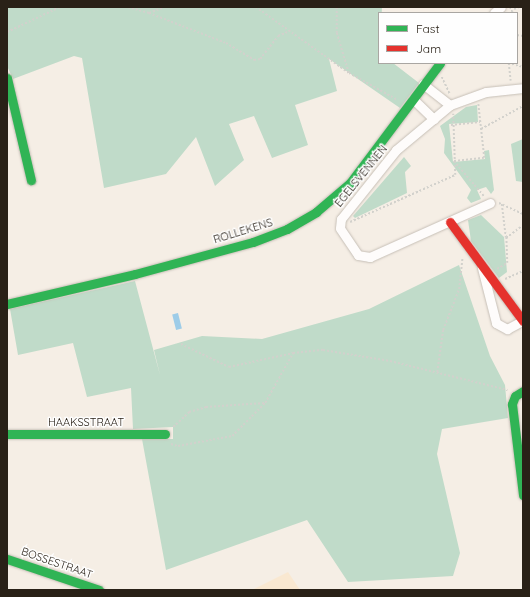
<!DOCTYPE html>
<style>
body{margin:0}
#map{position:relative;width:530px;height:597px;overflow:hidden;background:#f5eee5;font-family:Quicksand,sans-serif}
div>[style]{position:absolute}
.built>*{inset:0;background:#f9e8d1}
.green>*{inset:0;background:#c0dbc9}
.water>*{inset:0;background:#9dcce8;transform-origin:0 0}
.path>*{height:1.5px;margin-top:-0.75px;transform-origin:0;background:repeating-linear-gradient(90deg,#d2d1cc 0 2px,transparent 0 4px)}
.roads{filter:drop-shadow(0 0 1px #c6bfb6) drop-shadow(0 0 1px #c6bfb6)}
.street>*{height:9px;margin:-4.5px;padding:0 4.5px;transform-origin:4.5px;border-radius:4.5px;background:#fefcfb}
.fast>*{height:9px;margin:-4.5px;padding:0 4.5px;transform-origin:4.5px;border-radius:4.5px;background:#30b455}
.jam>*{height:9px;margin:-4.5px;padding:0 4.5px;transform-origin:4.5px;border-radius:4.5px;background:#e5322d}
span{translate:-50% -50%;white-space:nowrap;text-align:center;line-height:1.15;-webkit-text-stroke:3px #fefefe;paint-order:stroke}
.street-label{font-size:11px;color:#292117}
.frame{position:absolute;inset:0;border:8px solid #292117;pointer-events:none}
.legend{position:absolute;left:378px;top:12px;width:140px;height:52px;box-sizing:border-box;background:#fefefe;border:1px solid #a9a6a2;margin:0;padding:5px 7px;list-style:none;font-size:12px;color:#292117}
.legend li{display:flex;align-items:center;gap:8px;height:20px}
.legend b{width:20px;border:1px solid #a9a6a2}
</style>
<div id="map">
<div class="built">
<div style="clip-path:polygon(288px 572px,300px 590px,252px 590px)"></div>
</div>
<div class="green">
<div style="clip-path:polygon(7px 7px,382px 7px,379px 63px,393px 63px,419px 83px,400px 108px,329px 59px,337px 91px,295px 105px,308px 145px,272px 158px,254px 116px,229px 124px,244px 160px,215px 186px,196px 137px,166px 174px,104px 188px,82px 58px,74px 56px,13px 79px,7px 66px)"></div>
<div style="clip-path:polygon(477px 105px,478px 122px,449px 124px,453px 162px,485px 159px,484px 151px,489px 150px,494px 190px,491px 194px,486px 187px,477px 190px,481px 199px,471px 203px,467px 198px,471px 190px,444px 153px,445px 139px,440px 126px,466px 107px)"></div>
<div style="clip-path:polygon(523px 139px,523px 182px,516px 181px,511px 144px)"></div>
<div style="clip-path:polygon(404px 157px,411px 166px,405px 172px,407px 193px,355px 218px,353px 216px)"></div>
<div style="clip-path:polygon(481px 215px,504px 237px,507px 272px,499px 278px,471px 241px,468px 220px)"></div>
<div style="clip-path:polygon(459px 265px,490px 356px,505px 385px,508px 418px,442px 429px,437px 454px,460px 553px,453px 576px,348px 582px,307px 520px,166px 570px,142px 439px,173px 439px,173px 427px,133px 429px,131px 388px,87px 397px,73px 343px,18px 355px,10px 309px,135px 281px,160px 375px,154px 350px,202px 336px,262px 339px,369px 309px)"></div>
</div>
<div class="water">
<div style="left:178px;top:313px;width:16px;height:6px;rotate:76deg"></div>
</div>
<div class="path">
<div style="left:128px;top:7px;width:22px;rotate:16deg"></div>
<div style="left:149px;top:13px;width:17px;rotate:-21deg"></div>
<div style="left:256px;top:7px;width:114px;rotate:35.4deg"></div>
<div style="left:349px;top:73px;width:56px;rotate:28.9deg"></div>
<div style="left:337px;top:7px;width:26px;rotate:90deg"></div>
<div style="left:337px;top:33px;width:42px;rotate:73.3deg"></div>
<div style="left:510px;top:7px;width:7px;rotate:63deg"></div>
<div style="left:514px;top:9px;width:5px;rotate:-22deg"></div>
<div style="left:149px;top:13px;width:83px;rotate:21.3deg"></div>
<div style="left:226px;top:43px;width:33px;rotate:31deg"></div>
<div style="left:254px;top:60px;width:6px;rotate:-9deg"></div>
<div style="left:260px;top:59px;width:29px;rotate:-52deg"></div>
<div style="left:278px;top:36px;width:13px;rotate:-23deg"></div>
<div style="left:7px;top:32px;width:59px;rotate:-25.3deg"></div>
<div style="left:517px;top:35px;width:6px;rotate:9deg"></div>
<div style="left:508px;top:63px;width:16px;rotate:15deg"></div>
<div style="left:509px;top:63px;width:18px;rotate:84deg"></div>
<div style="left:493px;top:64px;width:1px;rotate:-90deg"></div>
<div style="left:442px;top:77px;width:19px;rotate:65deg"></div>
<div style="left:451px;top:125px;width:29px;rotate:-6deg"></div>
<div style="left:481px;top:129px;width:48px;rotate:-28.7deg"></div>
<div style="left:454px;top:161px;width:30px;rotate:-6deg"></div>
<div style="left:484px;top:158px;width:54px;rotate:-96.3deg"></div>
<div style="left:454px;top:161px;width:46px;rotate:49.4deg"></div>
<div style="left:499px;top:203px;width:26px;rotate:25deg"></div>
<div style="left:502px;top:204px;width:34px;rotate:83deg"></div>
<div style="left:350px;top:222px;width:115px;rotate:-24.1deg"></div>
<div style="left:455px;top:175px;width:61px;rotate:-91.9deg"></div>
<div style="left:497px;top:269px;width:12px;rotate:-31deg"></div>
<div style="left:507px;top:263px;width:25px;rotate:-92deg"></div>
<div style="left:506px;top:238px;width:21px;rotate:-37deg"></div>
<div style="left:505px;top:279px;width:20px;rotate:-24deg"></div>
<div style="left:181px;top:344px;width:53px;rotate:25.6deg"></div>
<div style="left:229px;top:367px;width:66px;rotate:-12.3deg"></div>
<div style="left:437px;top:372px;width:42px;rotate:-81.9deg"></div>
<div style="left:443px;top:330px;width:44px;rotate:-68.7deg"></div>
<div style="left:459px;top:289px;width:31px;rotate:-84deg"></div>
<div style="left:173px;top:427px;width:22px;rotate:-43deg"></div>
<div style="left:189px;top:412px;width:18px;rotate:-16deg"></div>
<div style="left:206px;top:407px;width:59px;rotate:-3.9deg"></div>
<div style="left:265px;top:403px;width:57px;rotate:-60.8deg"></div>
<div style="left:293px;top:353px;width:30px;rotate:-6deg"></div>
<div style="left:323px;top:350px;width:68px;rotate:9.3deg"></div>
<div style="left:390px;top:361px;width:121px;rotate:13.9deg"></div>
<div style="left:171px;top:444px;width:7px;rotate:16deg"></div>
<div style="left:178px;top:446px;width:55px;rotate:-10.5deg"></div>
<div style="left:232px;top:436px;width:47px;rotate:-45deg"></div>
</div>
<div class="roads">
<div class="street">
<div style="left:494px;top:13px;width:9px;rotate:-41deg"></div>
<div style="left:423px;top:84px;width:34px;rotate:38deg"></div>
<div style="left:413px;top:99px;width:29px;rotate:44deg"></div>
<div style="left:490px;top:203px;width:132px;rotate:155.8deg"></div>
<div style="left:370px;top:257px;width:12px;rotate:-171deg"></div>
<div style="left:358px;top:255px;width:32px;rotate:-124deg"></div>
<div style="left:340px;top:228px;width:9px;rotate:-84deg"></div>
<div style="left:341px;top:219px;width:88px;rotate:-51.4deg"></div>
<div style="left:396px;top:150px;width:70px;rotate:-39.8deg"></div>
<div style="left:450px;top:105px;width:38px;rotate:-20deg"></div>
<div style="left:486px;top:92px;width:37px;rotate:-6deg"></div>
<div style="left:482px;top:268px;width:57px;rotate:75.7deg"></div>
<div style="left:496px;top:323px;width:13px;rotate:29deg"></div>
<div style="left:507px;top:329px;width:17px;rotate:-28deg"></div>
</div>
<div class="fast">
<div style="left:7px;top:78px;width:105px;rotate:76.8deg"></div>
<div style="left:7px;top:304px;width:131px;rotate:-13.2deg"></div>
<div style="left:135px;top:274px;width:122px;rotate:-15.2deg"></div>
<div style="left:253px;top:242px;width:36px;rotate:-21deg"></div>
<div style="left:287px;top:229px;width:34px;rotate:-30deg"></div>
<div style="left:316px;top:212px;width:45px;rotate:-40.5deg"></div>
<div style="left:350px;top:183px;width:150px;rotate:-53.1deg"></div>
<div style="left:523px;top:391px;width:9px;rotate:148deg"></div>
<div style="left:515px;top:396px;width:9px;rotate:111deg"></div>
<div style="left:512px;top:404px;width:92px;rotate:83.1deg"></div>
<div style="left:7px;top:434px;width:158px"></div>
<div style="left:7px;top:559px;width:97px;rotate:18.6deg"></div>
</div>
<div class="jam">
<div style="left:450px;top:222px;width:123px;rotate:53.6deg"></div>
</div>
</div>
<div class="street-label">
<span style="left:361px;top:176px;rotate:-51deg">EGELSVENNEN</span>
<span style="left:243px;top:231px;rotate:-17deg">ROLLEKENS</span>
<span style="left:86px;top:422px">HAAKSSTRAAT</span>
<span style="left:57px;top:563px;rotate:19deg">BOSSESTRAAT</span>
</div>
<div class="frame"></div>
<ul class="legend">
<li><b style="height:5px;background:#30b455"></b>Fast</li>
<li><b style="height:5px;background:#e5322d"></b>Jam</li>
</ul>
</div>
